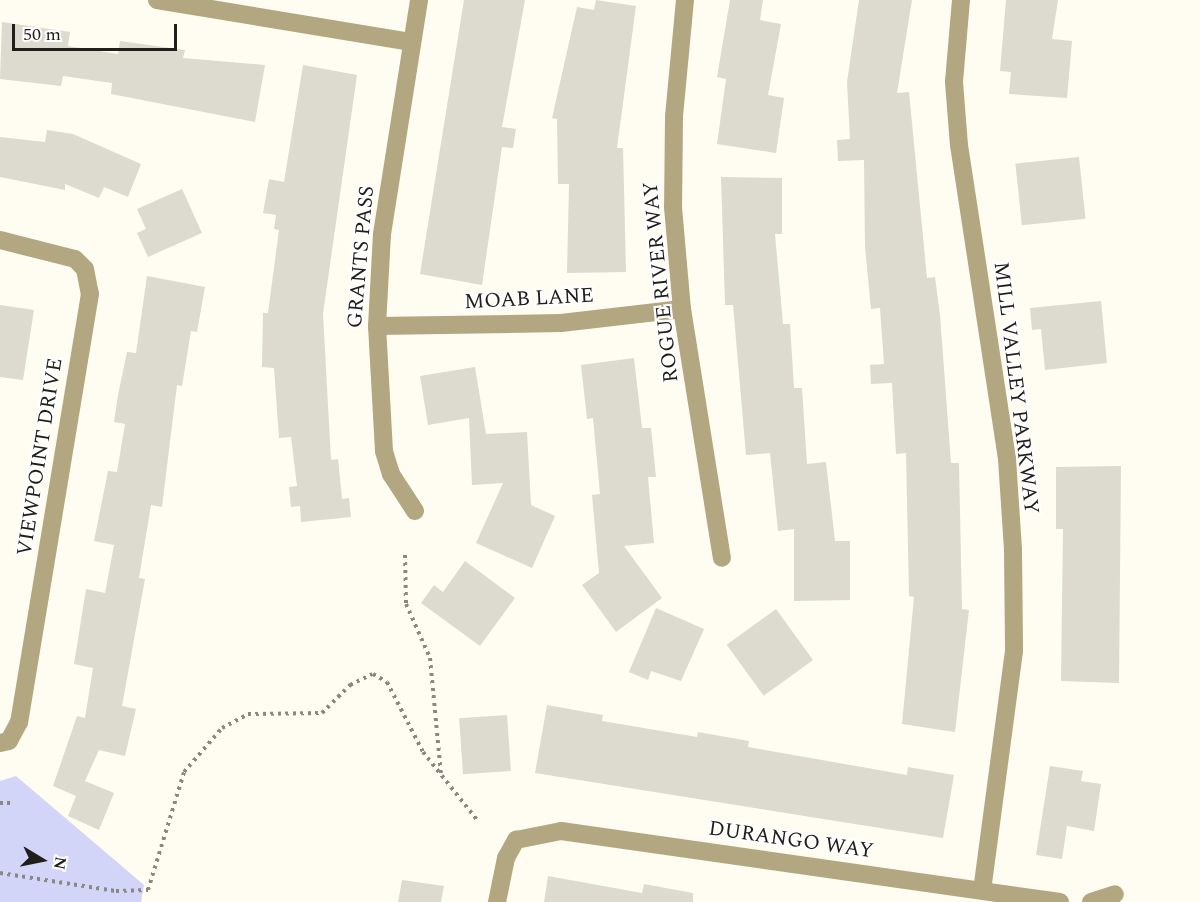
<!DOCTYPE html>
<style>
body{margin:0}
#map{position:relative;width:1200px;height:902px;overflow:hidden;background:#fffcf2;font-family:Spectral,serif}
div>[style]{position:absolute}
.green>*{inset:0;background:#d3d5f8}
.building>*{inset:0;background:#dddad0;transform-origin:0 0}
.path>*{height:4px;margin-top:-2px;transform-origin:0;background:repeating-linear-gradient(90deg,#8a8881 0 3px,transparent 0 7.5px)}
.minor>*{height:18px;margin:-9px;padding:0 9px;transform-origin:9px;border-radius:9px;background:#b2a781}
span{translate:-50% -50%;white-space:nowrap;text-align:center;line-height:1.15;-webkit-text-stroke:4.5px #fff;paint-order:stroke}
.street-label{font-size:21px;color:#201f1c}
.north{position:absolute;left:12px;top:830px;width:60px;height:60px;-webkit-text-stroke:4px #fff;paint-order:stroke;rotate:100deg;font-size:16px;font-weight:700;line-height:24px;text-align:center;color:#201f1c}
.north::after{content:'';display:block;margin:auto;width:21px;height:27px;background:#201f1c;clip-path:polygon(50% 0,100% 100%,50% 72%,0 100%)}
.scale{position:absolute;left:12px;top:24px;width:165px;height:27px;box-sizing:border-box;border:3px solid #201f1c;border-top:0;padding-left:8px;font-size:18px;line-height:21px;white-space:nowrap;color:#201f1c;-webkit-text-stroke:4px #fff;paint-order:stroke}
</style>
<div id="map">
<div class="green">
<div style="clip-path:polygon(16px 776px,144px 885px,141px 902px,0 902px,0 781px)"></div>
</div>
<div class="building">
<div style="clip-path:polygon(464px 0,525px 0,502px 127px,516px 129px,513px 148px,502px 147px,482px 285px,420px 274px)"></div>
<div style="clip-path:polygon(596px 0,636px 6px,617px 148px,623px 148px,626px 272px,567px 273px,569px 184px,558px 184px,557px 119px,552px 118px,577px 7px,594px 10px)"></div>
<div style="clip-path:polygon(730px 0,763px 0,760px 20px,781px 24px,768px 95px,784px 98px,776px 153px,717px 144px,726px 79px,717px 77px)"></div>
<div style="clip-path:polygon(859px 0,912px 0,897px 93px,909px 92px,927px 278px,935px 277px,940px 315px,951px 463px,959px 463px,962px 609px,969px 610px,955px 732px,902px 724px,914px 597px,909px 596px,906px 453px,896px 454px,892px 383px,871px 384px,870px 365px,884px 364px,880px 308px,871px 309px,865px 247px,864px 160px,838px 161px,837px 140px,850px 139px,847px 82px)"></div>
<div style="clip-path:polygon(1006px 0,1058px 0,1052px 39px,1072px 41px,1067px 98px,1009px 94px,1011px 72px,1000px 71px)"></div>
<div style="clip-path:polygon(2px 22px,70px 32px,68px 46px,118px 54px,120px 41px,185px 50px,183px 58px,265px 65px,255px 122px,111px 94px,112px 83px,63px 76px,61px 86px,0 79px)"></div>
<div style="clip-path:polygon(303px 65px,357px 75px,323px 314px,331px 460px,338px 459px,342px 499px,349px 498px,351px 517px,301px 522px,300px 506px,291px 507px,289px 487px,297px 486px,291px 437px,279px 438px,274px 368px,262px 367px,263px 313px,268px 313px,279px 230px,274px 229px,276px 215px,263px 213px,269px 179px,284px 182px)"></div>
<div style="clip-path:polygon(47px 130px,73px 134px,141px 164px,128px 197px,104px 187px,99px 198px,65px 184px,65px 190px,0 177px,0 137px,45px 142px)"></div>
<div style="left:1079px;top:157px;width:62px;height:64px;rotate:84deg"></div>
<div style="clip-path:polygon(721px 177px,782px 178px,782px 234px,775px 234px,783px 324px,790px 324px,794px 388px,802px 388px,807px 464px,826px 462px,835px 541px,850px 541px,850px 600px,794px 601px,794px 529px,778px 531px,770px 453px,746px 455px,733px 305px,725px 305px)"></div>
<div style="clip-path:polygon(182px 189px,202px 233px,148px 257px,137px 233px,146px 229px,137px 209px)"></div>
<div style="clip-path:polygon(147px 276px,205px 287px,197px 332px,191px 331px,182px 386px,177px 385px,162px 507px,151px 505px,139px 578px,145px 579px,122px 706px,136px 709px,125px 756px,99px 750px,85px 781px,114px 793px,99px 830px,68px 816px,76px 796px,53px 786px,77px 716px,85px 718px,93px 668px,74px 664px,86px 589px,105px 593px,114px 545px,94px 541px,108px 471px,117px 472px,125px 424px,114px 422px,118px 395px,127px 352px,136px 353px)"></div>
<div style="clip-path:polygon(1101px 301px,1107px 363px,1045px 370px,1041px 329px,1032px 330px,1030px 308px)"></div>
<div style="clip-path:polygon(0 305px,34px 310px,23px 380px,0 377px)"></div>
<div style="clip-path:polygon(634px 358px,642px 428px,651px 428px,656px 477px,648px 477px,654px 543px,624px 546px,662px 598px,616px 632px,582px 585px,599px 573px,592px 495px,600px 494px,593px 418px,587px 419px,581px 365px)"></div>
<div style="clip-path:polygon(475px 367px,486px 434px,527px 432px,531px 505px,555px 516px,532px 568px,476px 543px,503px 483px,472px 485px,469px 418px,428px 425px,420px 376px)"></div>
<div style="clip-path:polygon(1121px 466px,1119px 683px,1061px 681px,1063px 529px,1056px 529px,1056px 467px)"></div>
<div style="clip-path:polygon(465px 561px,515px 598px,480px 646px,421px 603px,434px 585px,443px 592px)"></div>
<div style="clip-path:polygon(656px 608px,704px 629px,681px 681px,651px 671px,648px 680px,629px 672px)"></div>
<div style="left:776px;top:609px;width:63px;height:61px;rotate:54deg"></div>
<div style="clip-path:polygon(547px 705px,603px 715px,602px 721px,697px 737px,698px 732px,749px 741px,748px 747px,907px 775px,908px 767px,954px 775px,943px 838px,535px 773px)"></div>
<div style="left:507px;top:715px;width:56px;height:48px;rotate:86deg"></div>
<div style="clip-path:polygon(1050px 766px,1083px 771px,1081px 781px,1101px 784px,1094px 831px,1067px 826px,1062px 859px,1036px 855px)"></div>
<div style="clip-path:polygon(548px 876px,642px 893px,641px 898px,644px 884px,693px 893px,693px 902px,544px 902px)"></div>
<div style="clip-path:polygon(402px 880px,444px 886px,441px 902px,398px 902px)"></div>
</div>
<div class="path">
<div style="left:405px;top:555px;width:49px;rotate:88.8deg"></div>
<div style="left:406px;top:604px;width:59px;rotate:66deg"></div>
<div style="left:430px;top:658px;width:118px;rotate:84.6deg"></div>
<div style="left:0;top:803px;width:12px"></div>
<div style="left:0;top:873px;width:117px;rotate:8.8deg"></div>
<div style="left:116px;top:891px;width:32px;rotate:-2deg"></div>
<div style="left:148px;top:890px;width:123px;rotate:-73deg"></div>
<div style="left:184px;top:772px;width:58px;rotate:-49.2deg"></div>
<div style="left:222px;top:728px;width:30px;rotate:-28deg"></div>
<div style="left:248px;top:714px;width:74px;rotate:-0.8deg"></div>
<div style="left:322px;top:713px;width:40px;rotate:-45deg"></div>
<div style="left:350px;top:685px;width:25px;rotate:-26deg"></div>
<div style="left:373px;top:674px;width:16px;rotate:30deg"></div>
<div style="left:387px;top:682px;width:79px;rotate:62.8deg"></div>
<div style="left:423px;top:752px;width:87px;rotate:51.5deg"></div>
</div>
<div class="minor">
<div style="left:157px;top:0;width:258px;rotate:9.4deg"></div>
<div style="left:685px;top:0;width:118px;rotate:95.4deg"></div>
<div style="left:674px;top:117px;width:90px;rotate:90.6deg"></div>
<div style="left:673px;top:207px;width:102px;rotate:85deg"></div>
<div style="left:682px;top:309px;width:252px;rotate:80.9deg"></div>
<div style="left:961px;top:0;width:82px;rotate:94.9deg"></div>
<div style="left:954px;top:82px;width:63px;rotate:85.5deg"></div>
<div style="left:959px;top:145px;width:318px;rotate:81.3deg"></div>
<div style="left:1007px;top:459px;width:91px;rotate:86.2deg"></div>
<div style="left:1013px;top:550px;width:101px;rotate:89.4deg"></div>
<div style="left:1014px;top:651px;width:241px;rotate:97.6deg"></div>
<div style="left:0;top:240px;width:77px;rotate:14.2deg"></div>
<div style="left:75px;top:259px;width:14px;rotate:45deg"></div>
<div style="left:85px;top:269px;width:25px;rotate:79deg"></div>
<div style="left:90px;top:294px;width:434px;rotate:99.4deg"></div>
<div style="left:19px;top:722px;width:21px;rotate:118deg"></div>
<div style="left:9px;top:741px;width:9px;rotate:167deg"></div>
<div style="left:377px;top:326px;width:184px;rotate:-0.9deg"></div>
<div style="left:561px;top:323px;width:122px;rotate:-6.6deg"></div>
<div style="left:415px;top:511px;width:44px;rotate:-123deg"></div>
<div style="left:391px;top:474px;width:24px;rotate:-107deg"></div>
<div style="left:384px;top:451px;width:125px;rotate:-93.2deg"></div>
<div style="left:377px;top:326px;width:92px;rotate:-86.9deg"></div>
<div style="left:382px;top:234px;width:237px;rotate:-81deg"></div>
<div style="left:497px;top:902px;width:45px;rotate:-78.4deg"></div>
<div style="left:506px;top:858px;width:21px;rotate:-61deg"></div>
<div style="left:516px;top:840px;width:46px;rotate:-11.3deg"></div>
<div style="left:561px;top:831px;width:504px;rotate:8.1deg"></div>
<div style="left:1091px;top:902px;width:25px;rotate:-18deg"></div>
</div>
<div class="street-label">
<span style="left:361px;top:257px;rotate:-85deg">GRANTS PASS</span>
<span style="left:661px;top:282px;rotate:-96deg">ROGUE RIVER WAY</span>
<span style="left:529px;top:299px;rotate:-3deg">MOAB LANE</span>
<span style="left:1016px;top:388px;rotate:83deg">MILL VALLEY PARKWAY</span>
<span style="left:40px;top:457px;rotate:-81deg">VIEWPOINT DRIVE</span>
<span style="left:791px;top:840px;rotate:8deg">DURANGO WAY</span>
</div>
<div class="north">N</div>
<div class="scale">50 m</div>
</div>
